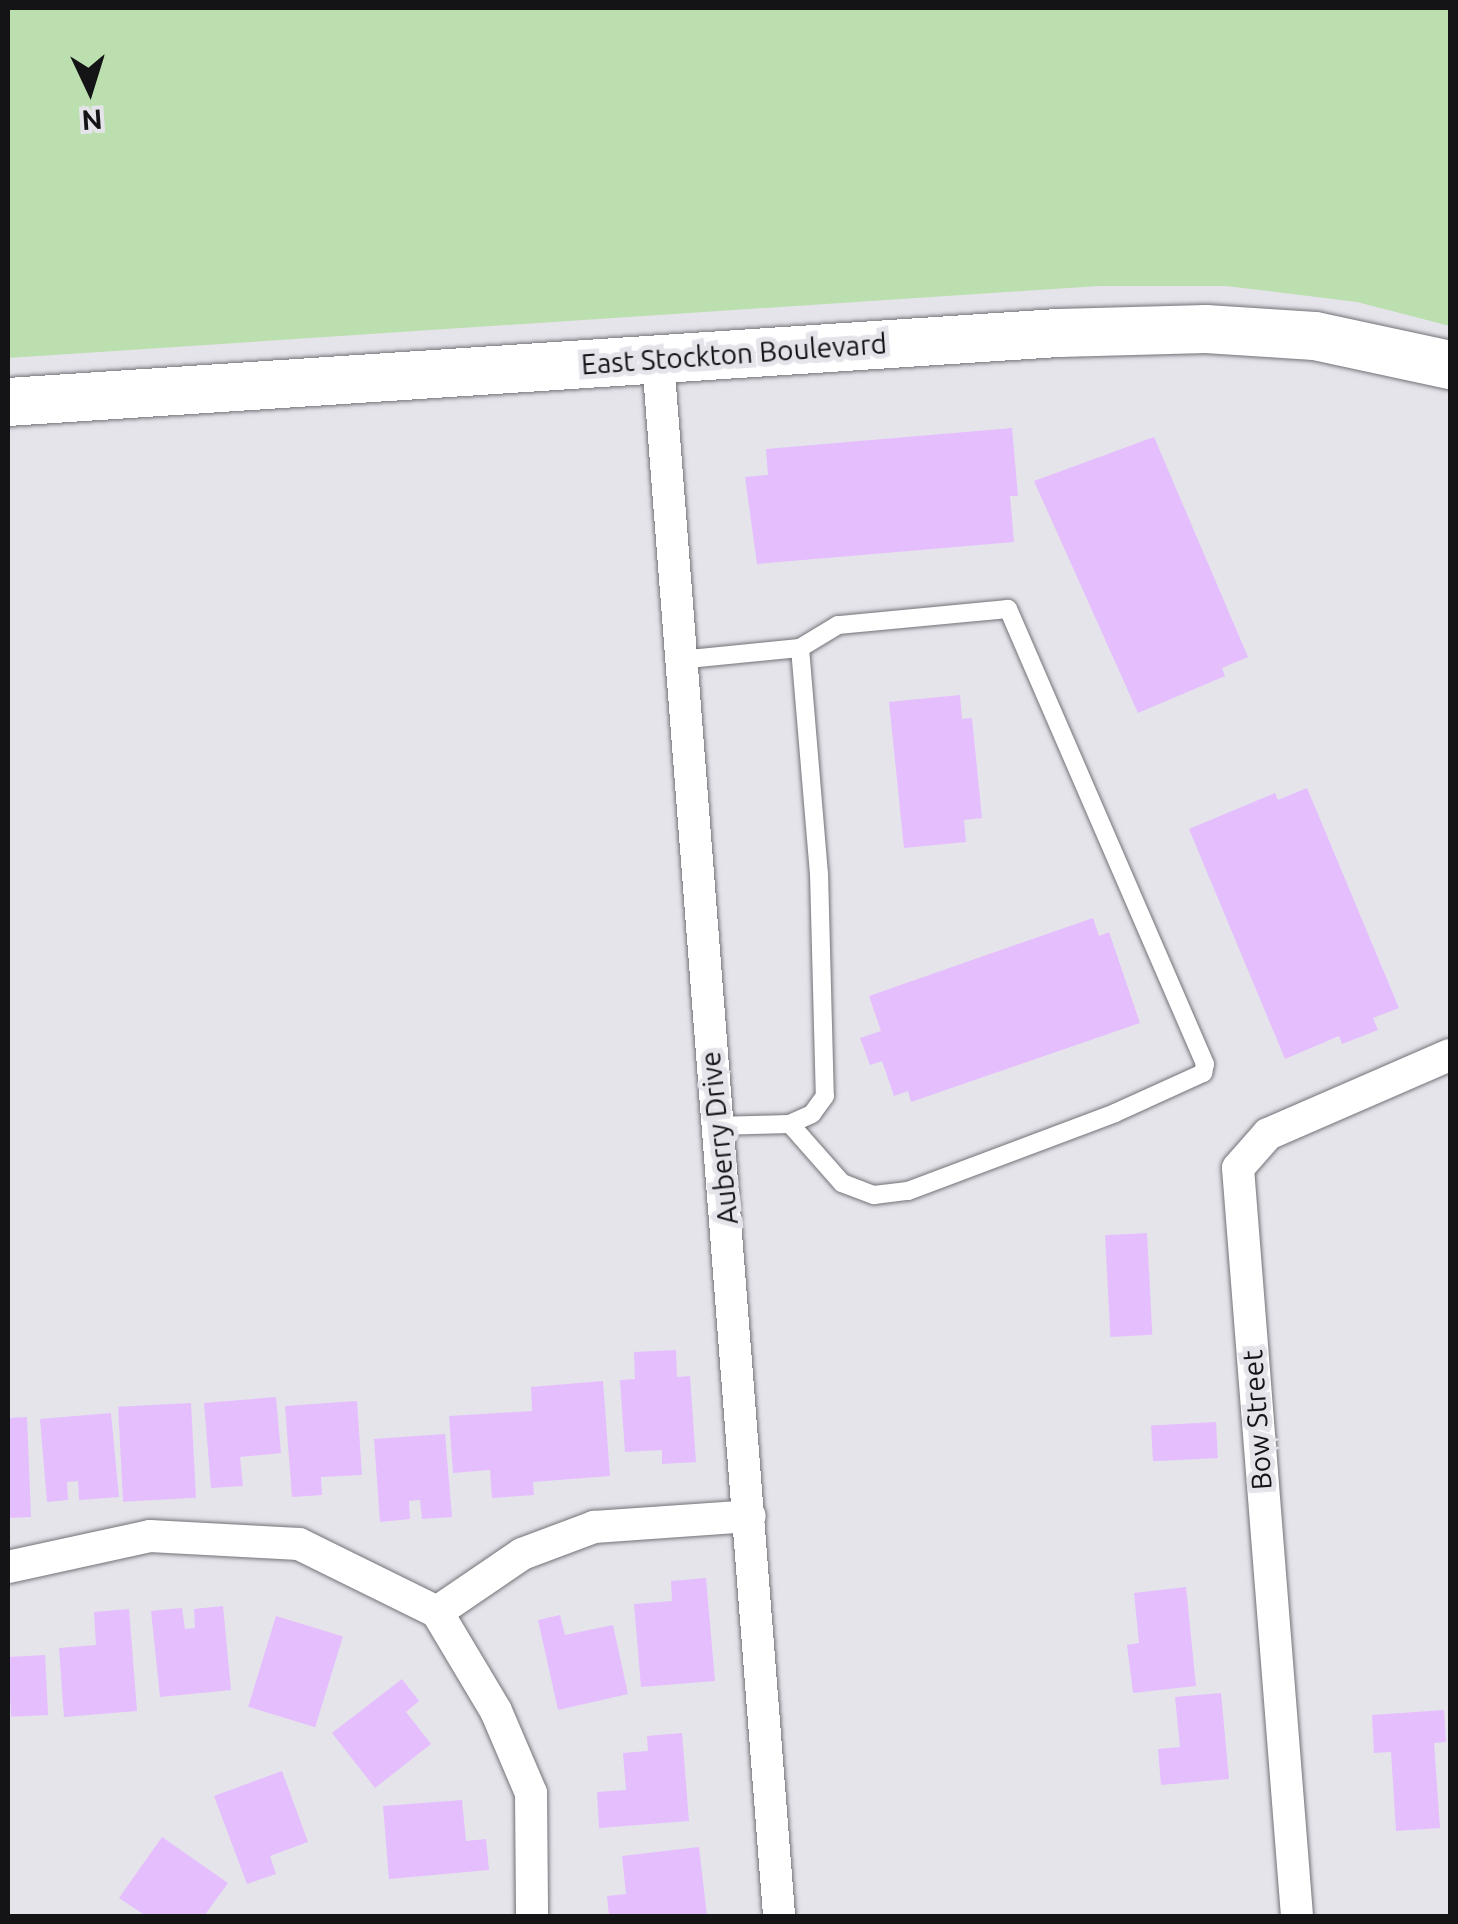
<!DOCTYPE html>
<style>
body{margin:0}
#map{position:relative;width:1458px;height:1924px;overflow:hidden;background:#e5e4eb;font-family:Ubuntu,sans-serif}
div>[style]{position:absolute}
.green>*{inset:0;background:#bcdfaf}
.building>*{inset:0;background:#e5befd;transform-origin:0 0}
.roads{filter:drop-shadow(0 0 2px #737278) drop-shadow(0 0 2px #737278)}
.lane>*{height:18px;margin:-9px;padding:0 9px;transform-origin:9px;border-radius:9px;background:#fff}
.street>*{height:32px;margin:-16px;padding:0 16px;transform-origin:16px;border-radius:16px;background:#fff}
.secondary>*{height:48px;margin:-24px;padding:0 24px;transform-origin:24px;border-radius:24px;background:#fff}
span{translate:-50% -50%;white-space:nowrap;text-align:center;line-height:1.15;-webkit-text-stroke:10px #e5e4eb;paint-order:stroke}
.street-label{font-size:28px;color:#141316}
.frame{position:absolute;inset:0;border:10px solid #141316;pointer-events:none}
.north{position:absolute;left:40px;top:40px;width:100px;height:100px;-webkit-text-stroke:8px #e5e4eb;paint-order:stroke;rotate:176deg;font-size:28px;font-weight:700;line-height:40px;text-align:center;color:#141316}
.north::after{content:'';display:block;margin:auto;width:35px;height:45px;background:#141316;clip-path:polygon(50% 0,100% 100%,50% 72%,0 100%)}
</style>
<div id="map">
<div class="green">
<div style="clip-path:polygon(8px 8px,1450px 8px,1450px 326px,1357px 302px,1226px 286px,1099px 286px,8px 358px)"></div>
</div>
<div class="building">
<div style="clip-path:polygon(1012px 428px,1018px 496px,1010px 496px,1014px 542px,757px 564px,745px 477px,768px 475px,766px 449px)"></div>
<div style="clip-path:polygon(1154px 437px,1248px 657px,1222px 668px,1225px 676px,1138px 713px,1034px 481px)"></div>
<div style="clip-path:polygon(960px 695px,962px 719px,972px 718px,982px 818px,964px 820px,966px 842px,904px 848px,889px 702px)"></div>
<div style="clip-path:polygon(1307px 788px,1399px 1008px,1373px 1018px,1378px 1030px,1342px 1044px,1339px 1036px,1285px 1059px,1189px 829px,1275px 793px,1278px 800px)"></div>
<div style="clip-path:polygon(1093px 918px,1099px 936px,1109px 932px,1140px 1023px,911px 1102px,908px 1091px,894px 1096px,882px 1061px,870px 1065px,860px 1038px,881px 1031px,869px 996px)"></div>
<div style="left:1147px;top:1233px;width:102px;height:42px;rotate:87deg"></div>
<div style="clip-path:polygon(676px 1350px,677px 1377px,690px 1376px,696px 1462px,662px 1464px,662px 1450px,625px 1452px,620px 1380px,635px 1379px,634px 1352px)"></div>
<div style="clip-path:polygon(603px 1381px,610px 1476px,533px 1482px,534px 1495px,492px 1498px,490px 1470px,453px 1473px,449px 1416px,532px 1411px,531px 1387px)"></div>
<div style="clip-path:polygon(276px 1397px,281px 1453px,240px 1457px,243px 1486px,211px 1488px,204px 1403px)"></div>
<div style="clip-path:polygon(357px 1401px,362px 1475px,321px 1477px,322px 1495px,292px 1497px,285px 1406px)"></div>
<div style="left:191px;top:1403px;width:95px;height:73px;rotate:87deg"></div>
<div style="clip-path:polygon(111px 1413px,119px 1497px,79px 1500px,78px 1481px,67px 1482px,68px 1500px,47px 1502px,40px 1419px)"></div>
<div style="clip-path:polygon(27px 1417px,31px 1517px,8px 1518px,8px 1418px)"></div>
<div style="left:1216px;top:1422px;width:36px;height:65px;rotate:87deg"></div>
<div style="clip-path:polygon(445px 1434px,452px 1517px,422px 1519px,420px 1500px,409px 1501px,410px 1519px,380px 1522px,374px 1439px)"></div>
<div style="clip-path:polygon(706px 1578px,715px 1681px,641px 1687px,634px 1604px,672px 1601px,671px 1581px)"></div>
<div style="clip-path:polygon(1186px 1587px,1196px 1686px,1133px 1693px,1127px 1645px,1139px 1643px,1134px 1593px)"></div>
<div style="clip-path:polygon(223px 1606px,231px 1690px,160px 1697px,151px 1611px,182px 1608px,185px 1629px,195px 1628px,194px 1609px)"></div>
<div style="clip-path:polygon(129px 1609px,137px 1711px,64px 1717px,59px 1648px,96px 1645px,94px 1612px)"></div>
<div style="clip-path:polygon(560px 1615px,565px 1635px,613px 1625px,628px 1694px,558px 1710px,538px 1620px)"></div>
<div style="left:276px;top:1616px;width:70px;height:95px;rotate:17deg"></div>
<div style="left:45px;top:1655px;width:60px;height:37px;rotate:87deg"></div>
<div style="clip-path:polygon(402px 1679px,419px 1701px,406px 1712px,431px 1744px,375px 1788px,332px 1733px)"></div>
<div style="clip-path:polygon(1221px 1693px,1229px 1779px,1161px 1785px,1158px 1749px,1180px 1747px,1175px 1697px)"></div>
<div style="clip-path:polygon(1444px 1710px,1446px 1742px,1434px 1743px,1440px 1828px,1396px 1831px,1391px 1752px,1374px 1753px,1372px 1715px)"></div>
<div style="clip-path:polygon(682px 1733px,689px 1821px,599px 1828px,597px 1792px,626px 1790px,623px 1753px,648px 1751px,647px 1736px)"></div>
<div style="clip-path:polygon(282px 1771px,308px 1842px,270px 1856px,276px 1874px,247px 1884px,214px 1796px)"></div>
<div style="clip-path:polygon(462px 1800px,466px 1841px,486px 1839px,489px 1870px,389px 1879px,383px 1806px)"></div>
<div style="clip-path:polygon(162px 1837px,228px 1883px,204px 1916px,146px 1916px,119px 1898px)"></div>
<div style="clip-path:polygon(699px 1847px,707px 1916px,609px 1916px,607px 1896px,626px 1894px,622px 1856px)"></div>
</div>
<div class="roads">
<div class="lane">
<div style="left:679px;top:660px;width:122px;rotate:-5.7deg"></div>
<div style="left:800px;top:648px;width:226px;rotate:85.2deg"></div>
<div style="left:819px;top:873px;width:223px;rotate:88.5deg"></div>
<div style="left:825px;top:1096px;width:22px;rotate:126deg"></div>
<div style="left:812px;top:1114px;width:24px;rotate:156deg"></div>
<div style="left:790px;top:1124px;width:74px;rotate:178.5deg"></div>
<div style="left:790px;top:1124px;width:79px;rotate:48.6deg"></div>
<div style="left:842px;top:1183px;width:34px;rotate:21deg"></div>
<div style="left:874px;top:1195px;width:34px;rotate:-7deg"></div>
<div style="left:908px;top:1191px;width:221px;rotate:-20.6deg"></div>
<div style="left:1115px;top:1113px;width:97px;rotate:-24.4deg"></div>
<div style="left:1203px;top:1073px;width:9px;rotate:-77deg"></div>
<div style="left:1205px;top:1064px;width:496px;rotate:-113.4deg"></div>
<div style="left:1008px;top:609px;width:171px;rotate:174.6deg"></div>
<div style="left:838px;top:625px;width:44px;rotate:148.8deg"></div>
</div>
<div class="street">
<div style="left:658px;top:360px;width:1561px;rotate:85.55deg"></div>
<div style="left:8px;top:1567px;width:145px;rotate:-12.3deg"></div>
<div style="left:150px;top:1536px;width:149px;rotate:3.1deg"></div>
<div style="left:299px;top:1544px;width:154px;rotate:26.2deg"></div>
<div style="left:437px;top:1612px;width:115px;rotate:59.2deg"></div>
<div style="left:496px;top:1711px;width:89px;rotate:66.9deg"></div>
<div style="left:531px;top:1793px;width:123px;rotate:89.5deg"></div>
<div style="left:437px;top:1612px;width:103px;rotate:-34.3deg"></div>
<div style="left:522px;top:1554px;width:77px;rotate:-20.6deg"></div>
<div style="left:594px;top:1527px;width:156px;rotate:-4deg"></div>
<div style="left:1297px;top:1916px;width:750px;rotate:-94.51deg"></div>
<div style="left:1238px;top:1168px;width:45px;rotate:-48.6deg"></div>
<div style="left:1268px;top:1134px;width:198px;rotate:-23.5deg"></div>
</div>
<div class="secondary">
<div style="left:8px;top:402px;width:1053px;rotate:-3.76deg"></div>
<div style="left:1059px;top:333px;width:147px;rotate:-1.6deg"></div>
<div style="left:1206px;top:329px;width:109px;rotate:3.7deg"></div>
<div style="left:1315px;top:336px;width:138px;rotate:12.1deg"></div>
</div>
</div>
<div class="street-label">
<span style="left:734px;top:354px;rotate:-4deg">East Stockton Boulevard</span>
<span style="left:719px;top:1138px;rotate:-96deg">Auberry Drive</span>
<span style="left:1257px;top:1420px;rotate:-94deg">Bow Street</span>
</div>
<div class="frame"></div>
<div class="north">N</div>
</div>
